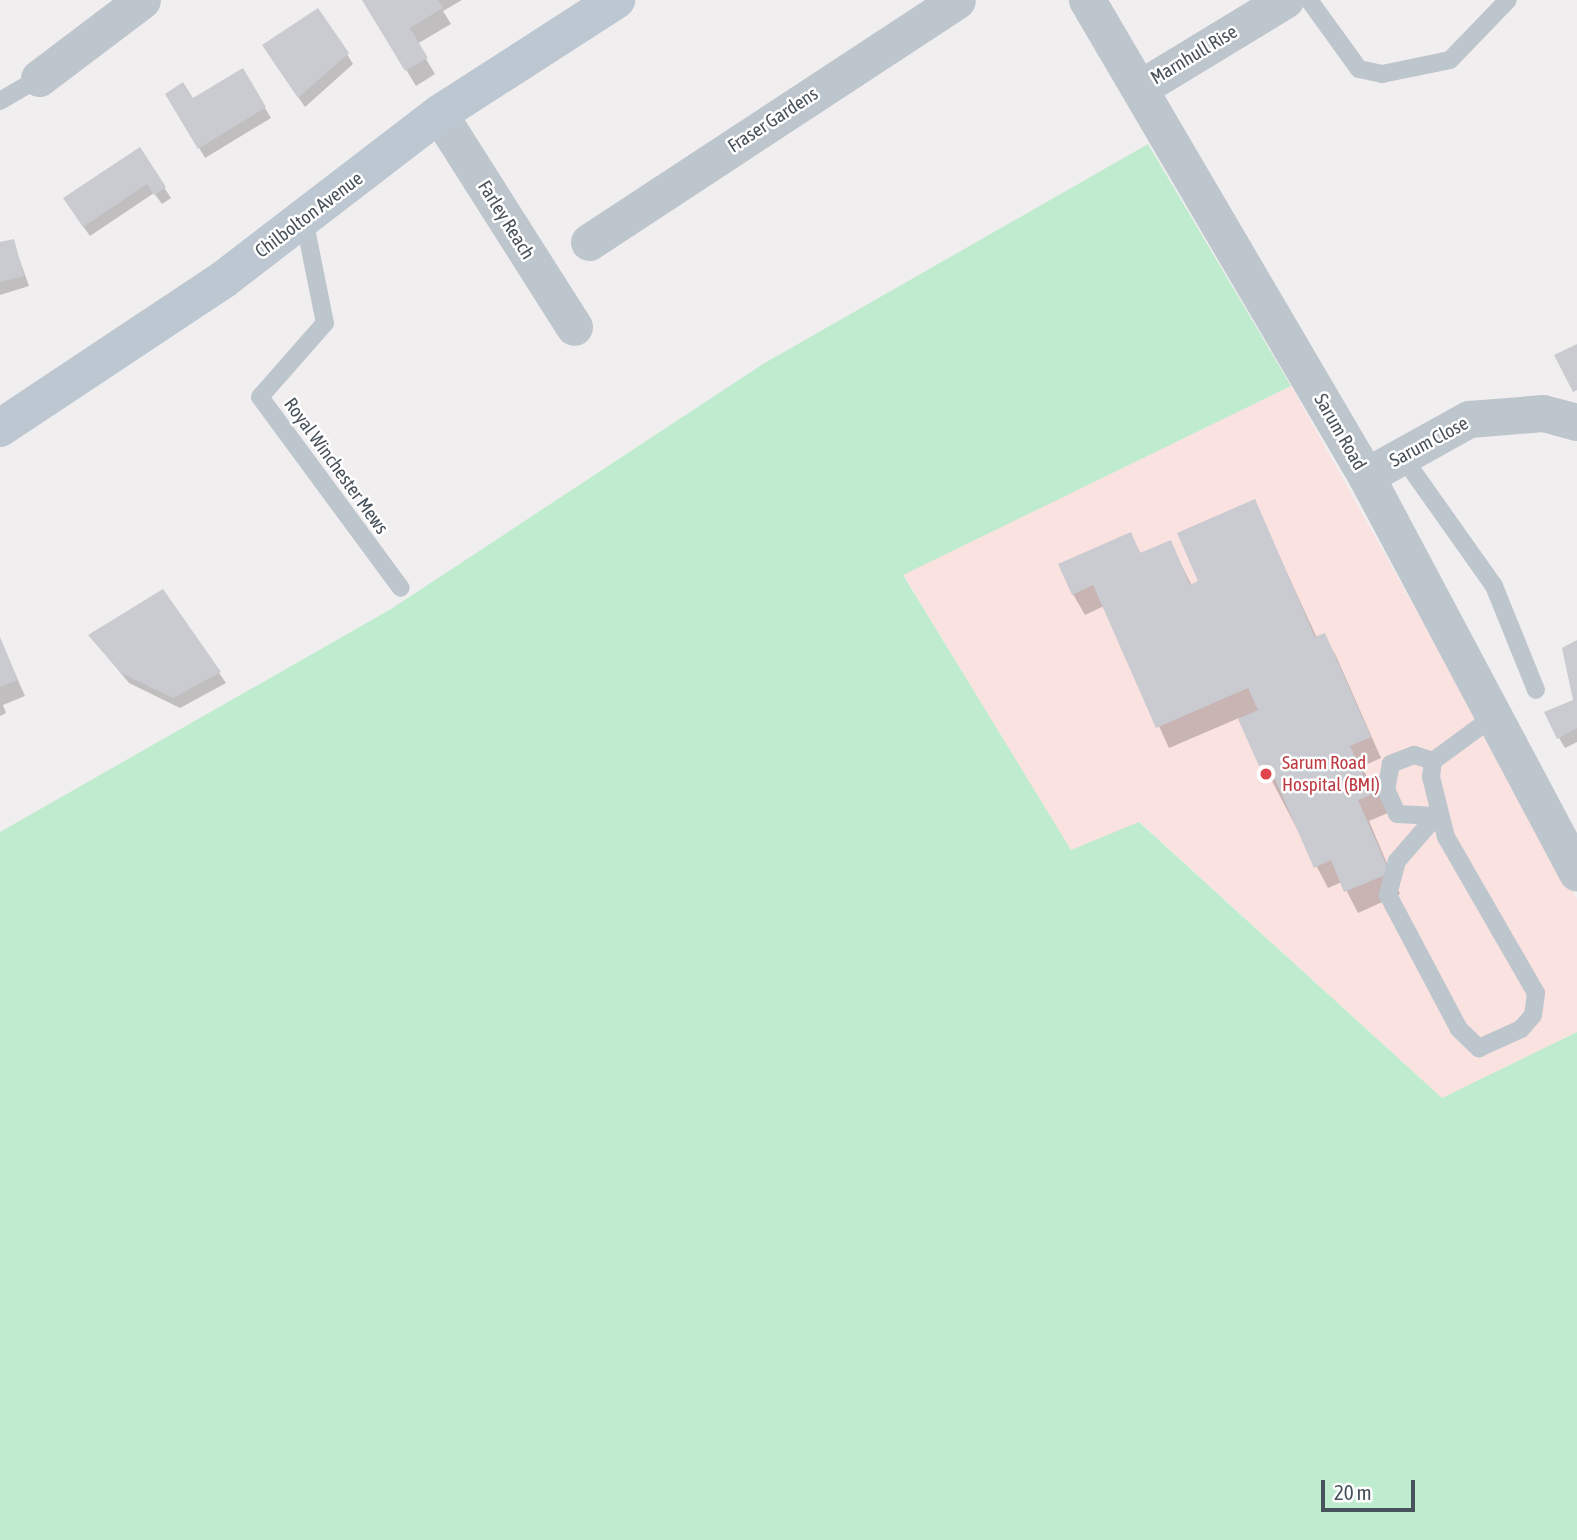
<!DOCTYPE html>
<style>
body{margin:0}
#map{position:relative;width:1577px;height:1540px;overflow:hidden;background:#f1eeef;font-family:"Asap Condensed",sans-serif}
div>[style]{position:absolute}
.medical>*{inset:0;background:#f9e2e0}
.green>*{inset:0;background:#bfeccf}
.shadow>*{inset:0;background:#0003}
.building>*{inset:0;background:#c9cbd1}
.service>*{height:18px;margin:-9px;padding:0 9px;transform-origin:9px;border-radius:9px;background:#bec6cd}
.minor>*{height:37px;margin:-18.5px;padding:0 18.5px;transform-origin:18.5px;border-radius:18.5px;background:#bec6cd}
.secondary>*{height:38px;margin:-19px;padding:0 19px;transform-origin:19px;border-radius:19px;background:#bdc7d1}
.dots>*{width:19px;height:19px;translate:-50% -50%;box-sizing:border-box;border:4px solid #fff;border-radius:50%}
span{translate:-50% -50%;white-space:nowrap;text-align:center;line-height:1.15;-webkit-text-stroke:5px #fff;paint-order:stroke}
.street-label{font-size:19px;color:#48525b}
.health-label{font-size:19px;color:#be3a42}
.left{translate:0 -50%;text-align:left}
.scale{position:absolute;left:1321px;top:1480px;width:94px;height:32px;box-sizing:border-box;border:4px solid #48525b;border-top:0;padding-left:9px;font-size:21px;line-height:24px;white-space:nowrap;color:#48525b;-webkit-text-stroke:5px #fff;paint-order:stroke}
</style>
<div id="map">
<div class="medical">
<div style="clip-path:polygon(1291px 386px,1577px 899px,1577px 1032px,1442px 1098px,1140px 822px,1071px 851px,903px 574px)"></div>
</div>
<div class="green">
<div style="clip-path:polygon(1148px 144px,1291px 386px,903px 575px,1071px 850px,1139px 822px,1442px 1098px,1577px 1032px,1577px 1540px,0 1540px,0 832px,391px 609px,763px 364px)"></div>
</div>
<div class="shadow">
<div style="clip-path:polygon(364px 0,462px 0,443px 11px,451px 24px,417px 44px,435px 74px,416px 86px)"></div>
<div style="clip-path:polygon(347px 54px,353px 64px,305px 107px,270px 56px)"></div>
<div style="clip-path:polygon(242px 70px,271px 118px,205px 158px,168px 94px,192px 100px)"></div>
<div style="clip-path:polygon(139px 149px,171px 198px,162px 204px,154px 193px,90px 236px,71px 209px)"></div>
<div style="clip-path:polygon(13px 241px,29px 286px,0 295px,0 244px)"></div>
<div style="clip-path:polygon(1254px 501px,1317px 638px,1324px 635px,1336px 656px,1381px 758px,1361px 767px,1390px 812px,1369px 821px,1400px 894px,1358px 913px,1342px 882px,1328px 888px,1239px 718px,1169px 748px,1104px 606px,1085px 615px,1073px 594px,1130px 534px,1141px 554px,1170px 542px,1192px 586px,1201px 582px)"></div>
<div style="clip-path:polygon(162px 591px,226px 683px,180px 708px,129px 683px,90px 636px)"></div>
<div style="clip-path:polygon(0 639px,25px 696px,3px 705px,6px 713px,0 716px)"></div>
<div style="clip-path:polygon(1577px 642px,1577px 742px,1565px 748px,1559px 738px,1575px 701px)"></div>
</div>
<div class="building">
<div style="clip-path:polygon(362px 0,438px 0,443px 8px,410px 28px,428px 58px,405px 71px)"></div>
<div style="clip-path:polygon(318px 8px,349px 53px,298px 98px,262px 45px)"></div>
<div style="clip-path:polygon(243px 68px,266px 107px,198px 149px,165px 94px,183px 82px,193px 98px)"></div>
<div style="clip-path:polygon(140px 147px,166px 187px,154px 195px,147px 184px,83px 227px,63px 198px)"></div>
<div style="clip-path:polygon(14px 239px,24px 276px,0 282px,0 242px)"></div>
<div style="clip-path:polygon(1577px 344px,1577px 390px,1573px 392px,1554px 355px)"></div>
<div style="clip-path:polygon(1255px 499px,1315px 637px,1325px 633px,1371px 737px,1350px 746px,1365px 779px,1373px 776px,1380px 791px,1358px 800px,1390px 873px,1344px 892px,1331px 860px,1314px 868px,1268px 763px,1259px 766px,1238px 719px,1258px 710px,1248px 688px,1156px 728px,1093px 585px,1072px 595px,1058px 564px,1131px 532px,1140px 553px,1171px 540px,1190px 585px,1198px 581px,1177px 533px)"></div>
<div style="clip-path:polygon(163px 589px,221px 672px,173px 698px,121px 673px,88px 635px)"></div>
<div style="clip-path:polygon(0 637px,18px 680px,0 687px)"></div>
<div style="clip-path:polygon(1577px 640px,1577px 728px,1557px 739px,1544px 712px,1573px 700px,1562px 648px)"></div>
</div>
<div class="service">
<div style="left:1309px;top:0;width:85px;rotate:54.1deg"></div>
<div style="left:1359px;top:69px;width:24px;rotate:12deg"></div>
<div style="left:1382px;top:74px;width:69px;rotate:-11.6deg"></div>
<div style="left:1450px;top:60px;width:83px;rotate:-46deg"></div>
<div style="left:0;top:101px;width:45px;rotate:-30.5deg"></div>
<div style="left:304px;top:219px;width:106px;rotate:78.6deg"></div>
<div style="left:325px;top:323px;width:98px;rotate:131.3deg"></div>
<div style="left:260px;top:397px;width:237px;rotate:53.6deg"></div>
<div style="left:1402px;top:456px;width:159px;rotate:54.7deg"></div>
<div style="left:1494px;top:586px;width:112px;rotate:68deg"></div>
<div style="left:1433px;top:761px;width:20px;rotate:-162deg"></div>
<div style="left:1414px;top:755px;width:25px;rotate:159deg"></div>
<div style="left:1391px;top:764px;width:25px;rotate:101deg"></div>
<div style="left:1386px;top:789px;width:27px;rotate:66deg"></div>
<div style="left:1397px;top:814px;width:39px;rotate:3deg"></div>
<div style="left:1436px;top:816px;width:60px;rotate:130.9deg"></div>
<div style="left:1397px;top:861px;width:35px;rotate:105deg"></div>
<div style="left:1388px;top:895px;width:152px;rotate:62.1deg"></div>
<div style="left:1459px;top:1029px;width:28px;rotate:44deg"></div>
<div style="left:1479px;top:1048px;width:46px;rotate:-24.3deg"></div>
<div style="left:1521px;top:1029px;width:18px;rotate:-49deg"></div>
<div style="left:1533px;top:1015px;width:22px;rotate:-82deg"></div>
<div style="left:1536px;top:993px;width:180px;rotate:-120deg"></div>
<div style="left:1446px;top:837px;width:62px;rotate:-104deg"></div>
<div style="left:1431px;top:777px;width:16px;rotate:-83deg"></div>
<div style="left:1433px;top:761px;width:74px;rotate:-36.3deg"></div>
</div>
<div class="minor">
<div style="left:1087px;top:0;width:552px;rotate:59.62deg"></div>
<div style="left:1366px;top:476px;width:449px;rotate:62deg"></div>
<div style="left:39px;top:78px;width:129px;rotate:-37.1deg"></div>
<div style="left:1140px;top:88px;width:170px;rotate:-31.3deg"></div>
<div style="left:439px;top:114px;width:252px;rotate:57.6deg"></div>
<div style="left:589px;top:242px;width:440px;rotate:-33.3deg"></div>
<div style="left:1366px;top:476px;width:118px;rotate:-29deg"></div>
<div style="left:1469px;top:419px;width:74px;rotate:-4.6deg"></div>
<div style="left:1543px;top:413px;width:35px;rotate:15deg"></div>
</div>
<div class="secondary">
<div style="left:0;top:428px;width:269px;rotate:-33.6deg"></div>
<div style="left:224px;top:279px;width:271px;rotate:-37.5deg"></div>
<div style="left:439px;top:114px;width:211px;rotate:-32.8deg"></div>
</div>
<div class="dots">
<div style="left:1266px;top:774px;background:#e0444e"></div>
</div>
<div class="street-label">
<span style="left:1194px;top:55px;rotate:-31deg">Marnhull Rise</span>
<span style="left:773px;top:120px;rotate:-33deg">Fraser Gardens</span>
<span style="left:309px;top:215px;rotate:-37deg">Chilbolton Avenue</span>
<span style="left:506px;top:220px;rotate:58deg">Farley Reach</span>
<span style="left:1340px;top:432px;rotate:60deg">Sarum Road</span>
<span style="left:1429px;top:442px;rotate:-28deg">Sarum Close</span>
<span style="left:336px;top:466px;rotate:54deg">Royal Winchester Mews</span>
</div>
<div class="health-label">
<span class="left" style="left:1282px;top:774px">Sarum Road<br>Hospital (BMI)</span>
</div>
<div class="scale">20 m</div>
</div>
